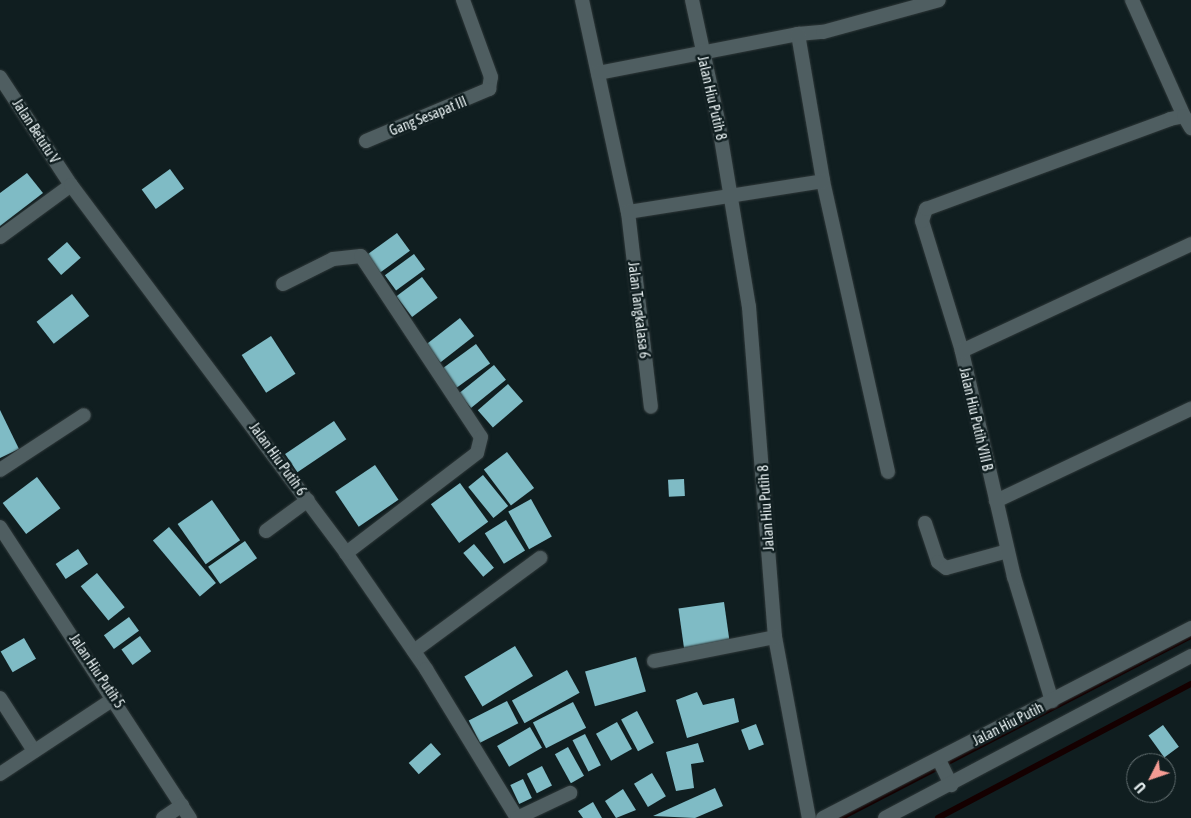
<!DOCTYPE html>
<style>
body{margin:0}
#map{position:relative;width:1191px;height:818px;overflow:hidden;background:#101e20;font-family:"Asap Condensed",sans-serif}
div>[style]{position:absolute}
.stream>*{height:5.5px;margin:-2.75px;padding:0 2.75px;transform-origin:2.75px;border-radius:2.75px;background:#150000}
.building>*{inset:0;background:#7fbbc5;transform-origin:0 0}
.roads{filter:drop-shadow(0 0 1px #2e3738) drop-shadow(0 0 1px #2e3738)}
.minor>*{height:14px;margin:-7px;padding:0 7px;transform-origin:7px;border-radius:7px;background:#4f5e61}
.tertiary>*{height:14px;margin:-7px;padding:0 7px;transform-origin:7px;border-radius:7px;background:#4f5e61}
span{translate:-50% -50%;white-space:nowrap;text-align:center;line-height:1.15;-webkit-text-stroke:5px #101e20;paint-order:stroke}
.street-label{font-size:14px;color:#e8f1f2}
.north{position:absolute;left:1126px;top:753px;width:50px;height:50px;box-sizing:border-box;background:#101e20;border:1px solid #667274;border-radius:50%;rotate:229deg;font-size:14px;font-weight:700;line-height:20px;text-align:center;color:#e8f1f2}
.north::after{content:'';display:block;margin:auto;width:18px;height:22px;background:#f59c94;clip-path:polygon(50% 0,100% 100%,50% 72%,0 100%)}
</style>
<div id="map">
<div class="stream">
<div style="left:840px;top:818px;width:395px;rotate:-27.4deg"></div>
<div style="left:938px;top:818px;width:286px;rotate:-27.9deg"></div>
</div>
<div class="building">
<div style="left:170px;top:169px;width:24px;height:35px;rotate:54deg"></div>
<div style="clip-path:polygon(27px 173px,43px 193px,0 226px,0 193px)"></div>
<div style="left:397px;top:233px;width:22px;height:38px;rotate:54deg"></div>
<div style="left:67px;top:242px;width:21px;height:26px;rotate:49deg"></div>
<div style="left:414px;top:254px;width:19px;height:36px;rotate:54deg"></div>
<div style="left:422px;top:277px;width:26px;height:32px;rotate:53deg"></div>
<div style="left:72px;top:294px;width:28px;height:45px;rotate:52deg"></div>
<div style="left:460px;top:318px;width:23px;height:43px;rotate:52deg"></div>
<div style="left:271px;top:336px;width:45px;height:35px;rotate:57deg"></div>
<div style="left:476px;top:344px;width:24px;height:47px;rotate:54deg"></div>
<div style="left:494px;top:365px;width:19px;height:45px;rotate:51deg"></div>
<div style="left:508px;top:384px;width:23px;height:40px;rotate:49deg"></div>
<div style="clip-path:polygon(0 410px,19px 449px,0 458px)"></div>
<div style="left:334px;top:421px;width:22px;height:59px;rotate:56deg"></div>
<div style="left:507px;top:452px;width:45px;height:29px;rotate:53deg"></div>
<div style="left:375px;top:465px;width:42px;height:48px;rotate:56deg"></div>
<div style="left:483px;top:475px;width:40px;height:19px;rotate:51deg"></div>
<div style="left:37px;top:477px;width:39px;height:43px;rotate:53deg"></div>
<div style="left:684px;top:479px;width:17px;height:16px;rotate:87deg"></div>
<div style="left:460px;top:483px;width:48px;height:36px;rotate:54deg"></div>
<div style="left:531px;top:499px;width:43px;height:26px;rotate:61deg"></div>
<div style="left:212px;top:500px;width:49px;height:42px;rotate:55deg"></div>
<div style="left:506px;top:520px;width:36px;height:25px;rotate:58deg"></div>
<div style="left:169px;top:527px;width:73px;height:21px;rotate:50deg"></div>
<div style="left:245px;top:541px;width:21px;height:45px;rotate:55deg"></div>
<div style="left:474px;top:544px;width:31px;height:14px;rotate:50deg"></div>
<div style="left:78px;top:549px;width:18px;height:27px;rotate:56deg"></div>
<div style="left:97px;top:573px;width:44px;height:21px;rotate:51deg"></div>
<div style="left:724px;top:602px;width:42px;height:46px;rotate:82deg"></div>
<div style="left:129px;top:617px;width:17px;height:31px;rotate:54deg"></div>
<div style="left:140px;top:636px;width:19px;height:23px;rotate:54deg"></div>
<div style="left:24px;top:638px;width:24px;height:27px;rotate:60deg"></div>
<div style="left:515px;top:646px;width:35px;height:59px;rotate:59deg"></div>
<div style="left:636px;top:657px;width:36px;height:53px;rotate:74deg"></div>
<div style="left:567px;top:670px;width:26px;height:63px;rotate:61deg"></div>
<div style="clip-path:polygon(697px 692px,703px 705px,734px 698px,739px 722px,687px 738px,676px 700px)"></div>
<div style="left:507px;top:701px;width:25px;height:43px;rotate:63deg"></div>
<div style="left:573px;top:702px;width:29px;height:45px;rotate:63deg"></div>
<div style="left:637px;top:711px;width:36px;height:18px;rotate:62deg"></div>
<div style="left:617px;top:722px;width:31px;height:24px;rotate:61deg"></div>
<div style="left:756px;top:724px;width:22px;height:16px;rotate:69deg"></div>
<div style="left:1163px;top:725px;width:27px;height:18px;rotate:54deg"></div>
<div style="left:530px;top:727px;width:24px;height:38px;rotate:60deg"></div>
<div style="left:585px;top:734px;width:35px;height:14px;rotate:63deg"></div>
<div style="left:431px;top:743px;width:15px;height:30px;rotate:48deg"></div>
<div style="clip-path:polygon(698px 743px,704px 762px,691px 764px,694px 788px,676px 791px,666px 752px)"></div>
<div style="left:568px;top:747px;width:33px;height:15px;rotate:61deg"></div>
<div style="left:542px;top:766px;width:22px;height:17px;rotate:63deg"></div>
<div style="left:652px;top:773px;width:27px;height:21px;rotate:59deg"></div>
<div style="left:523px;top:779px;width:21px;height:14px;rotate:65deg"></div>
<div style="clip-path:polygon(715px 788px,723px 806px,695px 818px,653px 816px)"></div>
<div style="clip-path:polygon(623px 789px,636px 810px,616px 818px,605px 801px)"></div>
<div style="clip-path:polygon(593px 802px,602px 818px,583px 818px,578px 811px)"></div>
</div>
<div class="roads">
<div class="minor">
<div style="left:582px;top:0;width:217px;rotate:77.8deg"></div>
<div style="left:628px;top:212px;width:196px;rotate:83.3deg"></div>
<div style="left:692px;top:0;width:123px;rotate:77.8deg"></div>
<div style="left:718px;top:120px;width:190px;rotate:80.6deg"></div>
<div style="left:749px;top:307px;width:331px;rotate:85.5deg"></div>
<div style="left:775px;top:637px;width:184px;rotate:79.4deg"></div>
<div style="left:1132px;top:0;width:127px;rotate:65.9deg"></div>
<div style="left:798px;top:34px;width:25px;rotate:-5deg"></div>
<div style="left:823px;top:32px;width:120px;rotate:-15.4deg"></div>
<div style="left:598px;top:73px;width:204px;rotate:-11deg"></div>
<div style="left:798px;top:34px;width:149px;rotate:80.3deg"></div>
<div style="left:823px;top:181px;width:298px;rotate:77.4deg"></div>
<div style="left:0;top:77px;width:129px;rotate:56.7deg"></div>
<div style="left:366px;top:141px;width:134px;rotate:-22.9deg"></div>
<div style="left:489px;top:89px;width:12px;rotate:-81deg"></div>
<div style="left:491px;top:77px;width:82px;rotate:-110deg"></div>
<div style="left:628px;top:212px;width:197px;rotate:-9deg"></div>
<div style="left:0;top:237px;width:88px;rotate:-36.2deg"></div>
<div style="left:71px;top:185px;width:459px;rotate:53.2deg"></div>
<div style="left:346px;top:553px;width:141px;rotate:55.4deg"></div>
<div style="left:426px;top:669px;width:175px;rotate:58.6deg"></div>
<div style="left:283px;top:284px;width:56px;rotate:-26.6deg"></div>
<div style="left:333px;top:259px;width:28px;rotate:-6deg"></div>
<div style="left:361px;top:256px;width:217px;rotate:56.5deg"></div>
<div style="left:481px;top:437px;width:16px;rotate:104deg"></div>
<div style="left:477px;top:453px;width:165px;rotate:142.6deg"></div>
<div style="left:962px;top:351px;width:136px;rotate:-107.1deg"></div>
<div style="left:922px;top:221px;width:13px;rotate:-72deg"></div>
<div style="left:926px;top:209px;width:260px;rotate:-20.2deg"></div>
<div style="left:1170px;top:119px;width:14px;rotate:-12deg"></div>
<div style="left:1184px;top:116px;width:14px;rotate:60deg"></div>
<div style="left:0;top:470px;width:100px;rotate:-33.2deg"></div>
<div style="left:996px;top:501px;width:216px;rotate:-25.3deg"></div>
<div style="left:925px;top:523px;width:41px;rotate:71.6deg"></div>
<div style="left:938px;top:562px;width:10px;rotate:37deg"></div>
<div style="left:946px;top:568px;width:64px;rotate:-15.3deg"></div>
<div style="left:0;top:527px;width:348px;rotate:56.9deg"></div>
<div style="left:266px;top:531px;width:52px;rotate:-36.4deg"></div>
<div style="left:414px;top:651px;width:157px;rotate:-36.4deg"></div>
<div style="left:654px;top:661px;width:123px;rotate:-11.2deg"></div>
<div style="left:0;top:698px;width:63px;rotate:57.3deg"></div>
<div style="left:1052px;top:701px;width:130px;rotate:-107deg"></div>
<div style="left:1014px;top:577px;width:232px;rotate:-103deg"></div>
<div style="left:962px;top:351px;width:253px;rotate:-25deg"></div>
<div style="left:0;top:774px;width:138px;rotate:-33.5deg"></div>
<div style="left:163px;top:818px;width:23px;rotate:-34deg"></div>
<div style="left:517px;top:818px;width:59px;rotate:-25.3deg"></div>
</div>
<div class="tertiary">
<div style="left:939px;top:760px;width:28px;rotate:64deg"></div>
<div style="left:823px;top:818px;width:414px;rotate:-27.3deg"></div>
<div style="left:885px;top:818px;width:346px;rotate:-27.9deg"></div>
</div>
</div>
<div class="street-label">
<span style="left:712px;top:98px;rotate:77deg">Jalan Hiu Putih 8</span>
<span style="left:428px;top:116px;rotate:-22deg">Gang Sesapat III</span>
<span style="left:36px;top:131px;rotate:57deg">Jalan Betutu V</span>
<span style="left:639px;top:310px;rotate:83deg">Jalan Tangkalasa 6</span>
<span style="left:976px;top:419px;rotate:77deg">Jalan Hiu Putih VIII B</span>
<span style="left:278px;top:459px;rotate:54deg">Jalan Hiu Putih 6</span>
<span style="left:766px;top:508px;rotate:-94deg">Jalan Hiu Putih 8</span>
<span style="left:97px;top:671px;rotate:56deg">Jalan Hiu Putih 5</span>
<span style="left:1008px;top:724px;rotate:-27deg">Jalan Hiu Putih</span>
</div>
<div class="north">U</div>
</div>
